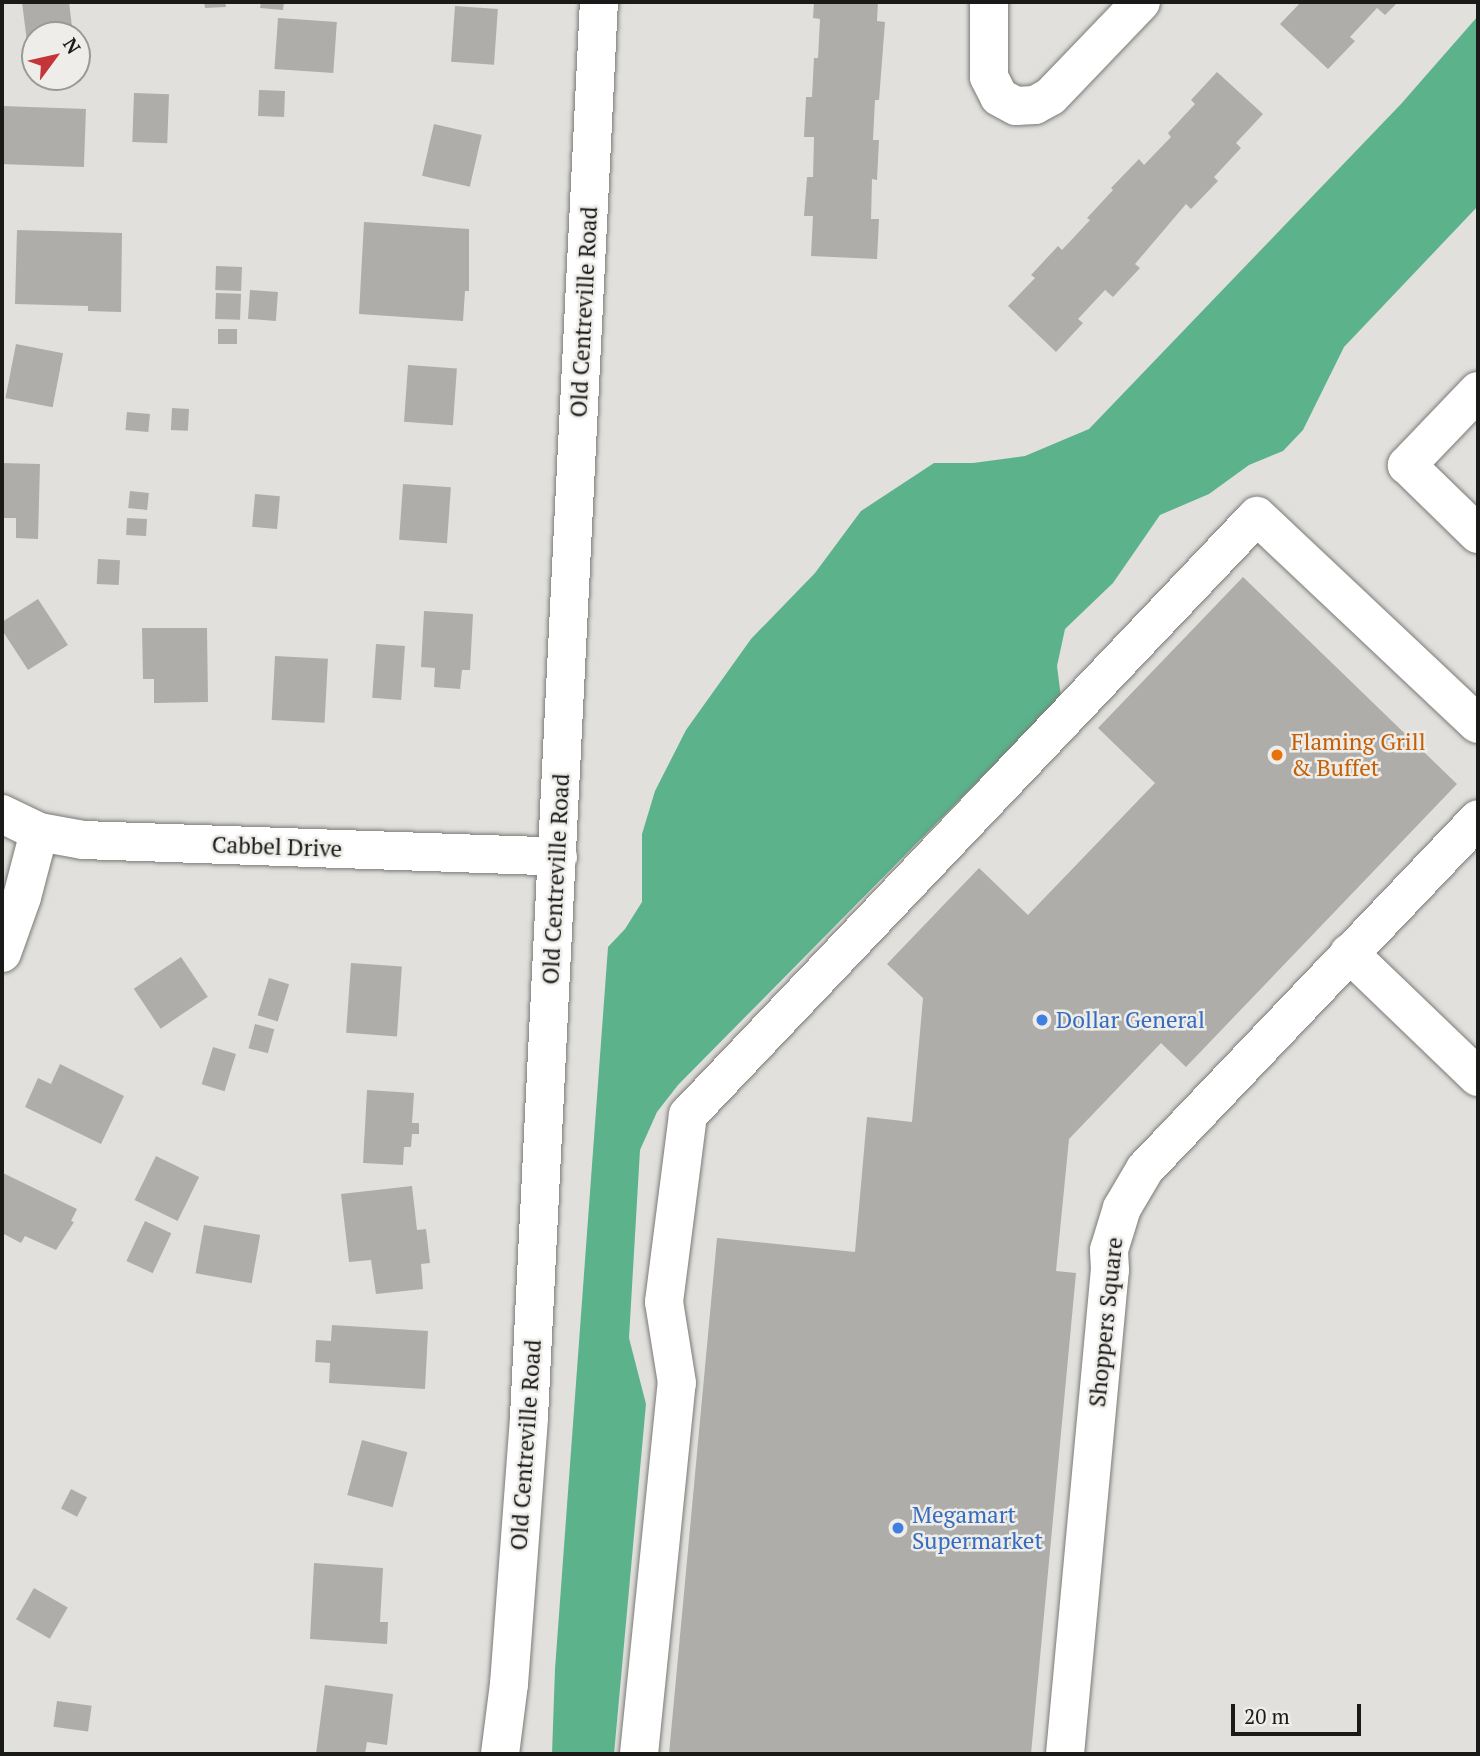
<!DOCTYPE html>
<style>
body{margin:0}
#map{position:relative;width:1480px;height:1756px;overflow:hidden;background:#e1e0dd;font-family:"PT Serif",serif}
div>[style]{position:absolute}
.forest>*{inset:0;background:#5cb38b}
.building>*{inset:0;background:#aeadaa;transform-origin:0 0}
.roads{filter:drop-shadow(0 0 2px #7a7a77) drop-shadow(0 0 2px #7a7a77)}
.minor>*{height:38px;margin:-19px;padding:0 19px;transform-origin:19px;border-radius:19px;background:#fff}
.dots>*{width:19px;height:19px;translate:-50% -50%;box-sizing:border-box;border:4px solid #eeedea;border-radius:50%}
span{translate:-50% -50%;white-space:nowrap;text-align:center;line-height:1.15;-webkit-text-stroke:5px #eeedea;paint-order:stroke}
.street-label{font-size:23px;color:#1a1a19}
.food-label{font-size:23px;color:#c56008}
.left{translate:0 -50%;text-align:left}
.shop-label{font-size:23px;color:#366cbe}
.frame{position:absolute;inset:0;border:4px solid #1a1a19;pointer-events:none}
.north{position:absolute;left:21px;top:21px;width:70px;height:70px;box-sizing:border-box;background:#eeedea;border:2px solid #999996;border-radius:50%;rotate:57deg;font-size:19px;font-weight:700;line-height:28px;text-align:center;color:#1a1a19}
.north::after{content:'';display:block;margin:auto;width:24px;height:32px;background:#c4353a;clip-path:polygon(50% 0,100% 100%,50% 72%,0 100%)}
.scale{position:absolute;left:1231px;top:1704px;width:130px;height:32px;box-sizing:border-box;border:4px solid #1a1a19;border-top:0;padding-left:9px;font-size:21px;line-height:24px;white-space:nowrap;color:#1a1a19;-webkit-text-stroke:5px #eeedea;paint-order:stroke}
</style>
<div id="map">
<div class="forest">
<div style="clip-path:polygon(1478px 16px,1478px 206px,1344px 347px,1303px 430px,1283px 451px,1249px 465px,1209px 494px,1160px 515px,1113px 583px,1065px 629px,1057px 666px,1061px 697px,678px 1085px,657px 1112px,640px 1150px,629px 1338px,646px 1404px,614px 1754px,552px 1754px,555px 1669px,608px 947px,625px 929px,642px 902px,642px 834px,655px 791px,686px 730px,751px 639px,815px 573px,861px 511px,934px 463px,973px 463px,1025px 456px,1089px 429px,1401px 104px)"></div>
</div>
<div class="building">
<div style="clip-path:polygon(22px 2px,69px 2px,73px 35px,35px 35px,35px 41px,27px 42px)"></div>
<div style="clip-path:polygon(204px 2px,225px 2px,226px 7px,205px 8px)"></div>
<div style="clip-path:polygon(261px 2px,284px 2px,283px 10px,260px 8px)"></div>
<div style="clip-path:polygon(814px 2px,878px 2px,877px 21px,885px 22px,879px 100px,875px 100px,873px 140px,879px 140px,877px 180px,872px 179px,871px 219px,879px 219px,877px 259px,811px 256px,813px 216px,804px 216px,807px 177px,813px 177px,814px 137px,804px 137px,806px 97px,812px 97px,814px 58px,818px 58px,820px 19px,813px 18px)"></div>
<div style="clip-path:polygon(1301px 2px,1398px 2px,1385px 15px,1377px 8px,1350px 37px,1355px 41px,1328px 69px,1280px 24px)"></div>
<div style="left:455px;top:6px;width:43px;height:56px;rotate:4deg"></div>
<div style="left:278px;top:18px;width:59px;height:51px;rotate:4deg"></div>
<div style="clip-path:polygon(1217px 72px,1263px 114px,1236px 143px,1241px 148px,1214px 177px,1218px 181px,1191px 209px,1186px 204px,1135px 264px,1140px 268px,1113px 297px,1105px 290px,1078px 319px,1083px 323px,1056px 352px,1008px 306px,1035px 278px,1031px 275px,1058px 246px,1062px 250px,1090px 220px,1087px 218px,1113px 190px,1111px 188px,1139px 159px,1144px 165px,1171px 137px,1168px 133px,1195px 104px,1191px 100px)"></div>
<div style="left:259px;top:90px;width:26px;height:26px;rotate:2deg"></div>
<div style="left:134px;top:93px;width:35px;height:49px;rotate:2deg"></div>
<div style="left:2px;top:106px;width:84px;height:58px;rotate:2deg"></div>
<div style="left:434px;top:124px;width:49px;height:53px;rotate:13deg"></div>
<div style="clip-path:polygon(364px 222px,469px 229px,469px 291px,465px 291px,463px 321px,359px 314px)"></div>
<div style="clip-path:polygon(17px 230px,122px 233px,121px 312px,88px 311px,88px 306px,15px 304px)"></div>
<div style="left:216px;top:266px;width:26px;height:24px;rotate:2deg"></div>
<div style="left:250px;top:290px;width:28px;height:29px;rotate:4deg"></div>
<div style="left:216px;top:293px;width:25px;height:26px;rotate:2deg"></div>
<div style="left:218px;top:329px;width:19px;height:15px"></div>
<div style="left:16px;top:344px;width:48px;height:55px;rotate:11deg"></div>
<div style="left:408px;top:365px;width:49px;height:57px;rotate:4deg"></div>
<div style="left:172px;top:408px;width:17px;height:22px;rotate:3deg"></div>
<div style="left:127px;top:412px;width:23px;height:18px;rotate:5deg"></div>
<div style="clip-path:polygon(2px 463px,40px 464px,38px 539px,16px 538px,16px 518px,2px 518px)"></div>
<div style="left:403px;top:484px;width:48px;height:56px;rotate:4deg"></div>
<div style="left:130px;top:491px;width:19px;height:17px;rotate:6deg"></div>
<div style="left:255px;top:494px;width:25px;height:33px;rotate:5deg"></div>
<div style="left:127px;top:518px;width:20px;height:17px;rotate:3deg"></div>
<div style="left:98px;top:559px;width:22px;height:25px;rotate:3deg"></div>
<div style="clip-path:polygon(1243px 577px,1457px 784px,1186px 1067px,1161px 1043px,1069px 1139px,1056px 1271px,1076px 1273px,1031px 1754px,669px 1754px,717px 1238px,855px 1252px,867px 1117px,912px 1122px,923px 998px,887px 964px,979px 868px,1028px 915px,1155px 783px,1098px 728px)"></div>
<div style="clip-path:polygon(38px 599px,68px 645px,28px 670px,2px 630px,2px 622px)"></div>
<div style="clip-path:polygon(424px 611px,473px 614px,470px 670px,462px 670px,460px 689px,434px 687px,435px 668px,421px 667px)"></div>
<div style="clip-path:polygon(142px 628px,207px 628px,208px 702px,154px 703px,154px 679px,143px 679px)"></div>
<div style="left:376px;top:644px;width:29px;height:54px;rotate:4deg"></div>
<div style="left:275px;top:656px;width:53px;height:64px;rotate:3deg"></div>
<div style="left:181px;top:957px;width:48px;height:57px;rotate:56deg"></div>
<div style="left:351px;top:963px;width:51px;height:70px;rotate:4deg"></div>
<div style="left:269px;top:978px;width:21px;height:39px;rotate:17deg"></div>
<div style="left:255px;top:1024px;width:20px;height:25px;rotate:15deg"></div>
<div style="left:213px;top:1047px;width:24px;height:39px;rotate:17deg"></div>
<div style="clip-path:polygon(60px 1064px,124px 1096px,101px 1144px,25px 1107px,38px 1078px,51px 1084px)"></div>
<div style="clip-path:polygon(367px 1090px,414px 1093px,412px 1123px,419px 1123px,419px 1134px,412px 1134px,411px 1147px,404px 1147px,403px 1165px,363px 1163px)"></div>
<div style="left:156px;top:1156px;width:48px;height:49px;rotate:26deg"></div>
<div style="clip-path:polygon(3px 1173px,77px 1209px,71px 1221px,74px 1222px,56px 1250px,25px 1236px,21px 1243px,2px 1233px)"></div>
<div style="clip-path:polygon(412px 1186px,417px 1230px,426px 1229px,430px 1263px,421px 1264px,423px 1289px,376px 1294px,371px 1260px,349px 1262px,341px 1194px)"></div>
<div style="left:145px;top:1221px;width:29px;height:44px;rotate:25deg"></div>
<div style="left:204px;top:1225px;width:57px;height:49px;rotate:10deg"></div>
<div style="clip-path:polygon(332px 1325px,428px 1331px,425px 1389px,329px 1383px,330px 1363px,315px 1362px,316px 1340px,331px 1341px)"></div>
<div style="left:362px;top:1440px;width:47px;height:57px;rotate:15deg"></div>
<div style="left:71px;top:1489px;width:18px;height:22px;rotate:27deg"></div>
<div style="clip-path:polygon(314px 1563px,383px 1568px,380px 1622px,388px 1622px,387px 1644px,310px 1639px)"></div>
<div style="left:34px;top:1588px;width:39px;height:36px;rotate:30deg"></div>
<div style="clip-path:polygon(325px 1685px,393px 1694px,387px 1745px,367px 1742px,365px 1754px,316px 1754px)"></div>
<div style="left:57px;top:1701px;width:35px;height:26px;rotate:8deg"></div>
</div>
<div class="roads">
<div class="minor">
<div style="left:989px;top:2px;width:75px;rotate:90deg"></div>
<div style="left:989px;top:77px;width:22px;rotate:63deg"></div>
<div style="left:999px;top:97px;width:19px;rotate:28deg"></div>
<div style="left:1016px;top:106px;width:19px;rotate:-3deg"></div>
<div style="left:1035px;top:105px;width:18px;rotate:-29deg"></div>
<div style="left:1051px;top:96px;width:130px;rotate:-46.2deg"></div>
<div style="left:1478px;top:391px;width:103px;rotate:133.8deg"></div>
<div style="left:1407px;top:465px;width:99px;rotate:44.2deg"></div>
<div style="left:2px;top:814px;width:41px;rotate:25.9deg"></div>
<div style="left:39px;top:832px;width:45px;rotate:10.3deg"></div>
<div style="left:83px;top:840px;width:475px;rotate:2deg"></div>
<div style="left:2px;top:953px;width:59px;rotate:-70.3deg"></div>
<div style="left:22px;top:897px;width:67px;rotate:-75.3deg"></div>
<div style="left:1349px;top:953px;width:179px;rotate:43.9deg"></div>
<div style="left:500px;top:1754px;width:71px;rotate:-82.7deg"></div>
<div style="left:509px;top:1684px;width:268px;rotate:-85.7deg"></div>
<div style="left:529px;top:1417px;width:1417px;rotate:-87.17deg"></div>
<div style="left:639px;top:1754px;width:373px;rotate:-84.2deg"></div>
<div style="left:677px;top:1383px;width:82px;rotate:-99.1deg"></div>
<div style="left:664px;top:1302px;width:189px;rotate:-82.7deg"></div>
<div style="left:688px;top:1115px;width:826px;rotate:-46.47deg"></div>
<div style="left:1257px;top:516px;width:303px;rotate:43.3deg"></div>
<div style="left:1065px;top:1754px;width:486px;rotate:-84.7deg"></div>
<div style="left:1110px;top:1270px;width:20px;rotate:-93deg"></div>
<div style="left:1109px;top:1250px;width:44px;rotate:-72.8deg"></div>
<div style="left:1122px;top:1208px;width:45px;rotate:-59.5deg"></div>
<div style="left:1145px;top:1169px;width:483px;rotate:-46.4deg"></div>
</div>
</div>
<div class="dots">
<div style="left:1277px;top:755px;background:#e8710a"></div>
<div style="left:1042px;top:1020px;background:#3f7fe0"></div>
<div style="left:898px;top:1528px;background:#3f7fe0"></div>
</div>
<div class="street-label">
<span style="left:584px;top:312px;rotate:-87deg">Old Centreville Road</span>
<span style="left:277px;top:847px;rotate:2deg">Cabbel Drive</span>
<span style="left:556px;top:879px;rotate:-87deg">Old Centreville Road</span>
<span style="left:1106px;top:1322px;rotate:-84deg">Shoppers Square</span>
<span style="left:526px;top:1445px;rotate:-86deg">Old Centreville Road</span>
</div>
<div class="food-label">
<span class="left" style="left:1291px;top:755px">Flaming Grill<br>&amp; Buffet</span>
</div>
<div class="shop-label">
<span class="left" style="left:1056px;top:1020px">Dollar General</span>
<span class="left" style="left:912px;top:1528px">Megamart<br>Supermarket</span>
</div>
<div class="frame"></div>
<div class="north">N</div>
<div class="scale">20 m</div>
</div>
